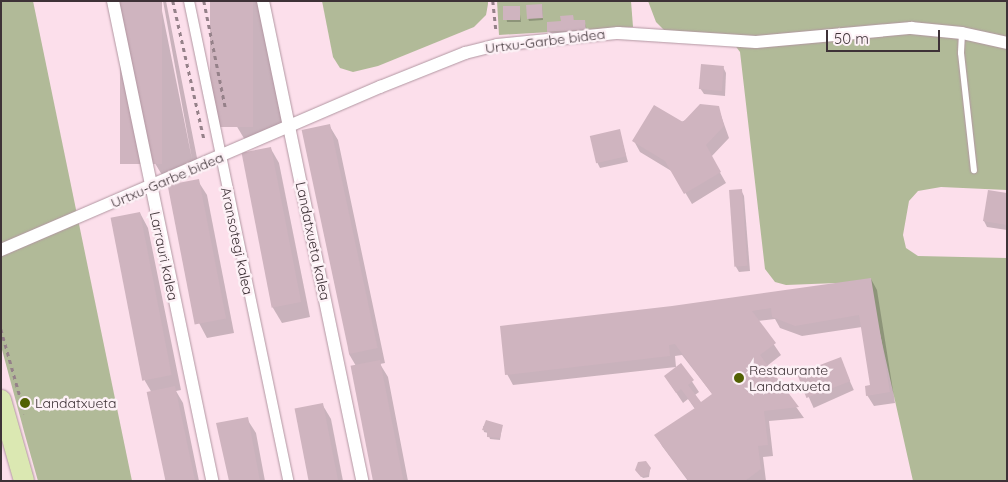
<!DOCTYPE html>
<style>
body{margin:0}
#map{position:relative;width:1008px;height:482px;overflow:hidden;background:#fcdfeb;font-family:Quicksand,sans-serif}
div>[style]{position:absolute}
.green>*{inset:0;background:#b1ba98}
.shadow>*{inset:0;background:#0003;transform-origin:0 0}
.building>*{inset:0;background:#cfb4bf;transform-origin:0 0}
.path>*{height:2.5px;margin-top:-1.25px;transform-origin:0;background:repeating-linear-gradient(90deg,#958189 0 4px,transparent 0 8px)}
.roads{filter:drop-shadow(0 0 1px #b297a2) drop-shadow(0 0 1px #b297a2)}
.service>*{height:6px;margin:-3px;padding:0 3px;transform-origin:3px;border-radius:3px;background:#fff}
.pedestrian>*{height:10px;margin:-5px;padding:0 5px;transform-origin:5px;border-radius:5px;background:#fff}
.minor>*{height:12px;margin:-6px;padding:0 6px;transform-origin:6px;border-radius:6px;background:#fff}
.primary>*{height:20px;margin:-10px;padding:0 10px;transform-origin:10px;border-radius:10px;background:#dbe8b2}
.dots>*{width:14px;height:14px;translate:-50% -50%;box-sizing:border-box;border:2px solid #fdf1f6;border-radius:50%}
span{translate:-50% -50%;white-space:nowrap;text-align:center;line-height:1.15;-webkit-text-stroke:5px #fdf1f6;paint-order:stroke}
.street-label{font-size:14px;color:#3e3237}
.poi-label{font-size:14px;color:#3e3237}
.left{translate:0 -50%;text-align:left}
.frame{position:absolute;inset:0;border:2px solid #3e3237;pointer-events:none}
.scale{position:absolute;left:826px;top:30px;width:114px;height:22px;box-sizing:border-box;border:2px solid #3e3237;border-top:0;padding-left:6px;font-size:15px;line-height:18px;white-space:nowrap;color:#3e3237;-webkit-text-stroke:4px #fdf1f6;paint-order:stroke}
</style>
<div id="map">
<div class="green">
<div style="clip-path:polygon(1px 1px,33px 1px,132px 481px,38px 481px,25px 435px,1px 346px)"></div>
<div style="clip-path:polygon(322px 1px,488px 1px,488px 4px,486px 15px,474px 27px,378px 66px,353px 72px,340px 68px,333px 57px)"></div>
<div style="clip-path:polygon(497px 1px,631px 1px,633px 27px,499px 35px)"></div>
<div style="clip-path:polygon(648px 1px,1007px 1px,1007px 190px,941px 187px,918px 191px,909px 201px,903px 235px,906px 248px,918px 256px,1007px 258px,1007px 481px,913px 481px,872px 298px,837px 283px,786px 285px,775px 282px,765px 269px,740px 52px,734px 44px,664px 30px,656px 22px)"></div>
</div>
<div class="shadow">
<div style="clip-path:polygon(160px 1px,192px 159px,163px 1px,166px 1px,199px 168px,162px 175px,153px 160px)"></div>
<div style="clip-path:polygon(211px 1px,258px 1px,284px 132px,245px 140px,236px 125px)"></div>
<div style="clip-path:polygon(542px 5px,543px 20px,529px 21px,528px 18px)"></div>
<div style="clip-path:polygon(519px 7px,521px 22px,507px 22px,505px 8px)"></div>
<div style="clip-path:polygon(572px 16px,575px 22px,584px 21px,589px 35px,552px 37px,549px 32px)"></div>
<div style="clip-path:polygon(723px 67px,726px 73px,725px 96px,704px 94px,700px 88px)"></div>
<div style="clip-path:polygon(718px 107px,729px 138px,711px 157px,726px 183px,692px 204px,673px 172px,640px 152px,634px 141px)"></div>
<div style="clip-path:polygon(329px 125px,338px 140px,385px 363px,380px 364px,388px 377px,408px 481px,374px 481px,356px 366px,349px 354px)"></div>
<div style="clip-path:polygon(619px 131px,628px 162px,600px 168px,597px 162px)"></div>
<div style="clip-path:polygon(271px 149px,279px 163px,310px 317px,282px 323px,273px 308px)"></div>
<div style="clip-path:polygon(198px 181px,207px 195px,234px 333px,207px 338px,199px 323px,172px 193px)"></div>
<div style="clip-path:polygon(741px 190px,744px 196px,750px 271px,739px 272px,736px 267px)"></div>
<div style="clip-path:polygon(989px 192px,1007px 194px,1007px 230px,987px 227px,984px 221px)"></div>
<div style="clip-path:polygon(140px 213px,148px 228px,181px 390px,176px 391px,183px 403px,199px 481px,166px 481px,152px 393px,145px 381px)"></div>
<div style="clip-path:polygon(871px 279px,877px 290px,895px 403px,874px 406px,867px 395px,872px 387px,862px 327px,802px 336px,780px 328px,775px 319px,758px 321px,781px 355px,767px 366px,804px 418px,769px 421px,773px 456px,763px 457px,766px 481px,688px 481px,662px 446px,656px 435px,695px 409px,688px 399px,683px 403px,665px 376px,681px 365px,699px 392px,695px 395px,701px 404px,713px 395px,682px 355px,675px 356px,676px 367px,513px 385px,507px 374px,672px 308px)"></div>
<div style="left:840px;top:359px;width:34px;height:44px;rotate:66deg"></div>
<div style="clip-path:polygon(322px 404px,331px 419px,343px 481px,309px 481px)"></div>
<div style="clip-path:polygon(247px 419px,256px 433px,265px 481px,230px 481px)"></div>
<div style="clip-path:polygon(487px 422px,502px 426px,500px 440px,490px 439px,488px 433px,484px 432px,483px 426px,486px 427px)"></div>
<div style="clip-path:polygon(650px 469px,649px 477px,643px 478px,638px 473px)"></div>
</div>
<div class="building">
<div style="left:120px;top:1px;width:42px;height:163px"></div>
<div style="left:210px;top:1px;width:43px;height:126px"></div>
<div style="left:542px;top:4px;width:14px;height:16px;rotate:86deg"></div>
<div style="left:503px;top:6px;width:17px;height:14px"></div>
<div style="clip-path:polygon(573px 15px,574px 20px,585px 20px,586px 30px,547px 32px,547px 22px,561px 21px,560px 16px)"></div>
<div style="left:701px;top:64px;width:23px;height:25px;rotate:5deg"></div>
<div style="clip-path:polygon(700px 104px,719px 106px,724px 126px,706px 145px,721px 172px,684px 194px,665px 161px,632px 141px,654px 105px,683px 122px)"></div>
<div style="left:330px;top:124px;width:229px;height:29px;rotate:78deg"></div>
<div style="left:620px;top:129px;width:28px;height:31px;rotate:77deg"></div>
<div style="left:271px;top:147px;width:158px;height:30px;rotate:79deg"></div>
<div style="left:199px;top:179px;width:142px;height:32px;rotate:79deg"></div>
<div style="left:742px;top:189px;width:77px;height:13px;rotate:86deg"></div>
<div style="clip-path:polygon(988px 190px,1007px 193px,1007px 225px,983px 221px)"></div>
<div style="left:140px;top:212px;width:166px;height:30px;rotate:79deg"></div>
<div style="clip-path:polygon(871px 278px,890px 392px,866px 396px,865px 386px,870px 385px,859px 315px,795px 326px,772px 317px,771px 308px,752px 311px,776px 343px,760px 355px,799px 407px,764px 411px,768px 445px,758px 446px,761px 469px,745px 481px,689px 481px,654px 435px,695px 408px,681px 389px,676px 393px,664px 376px,681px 363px,694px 380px,688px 385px,701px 402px,712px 394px,675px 344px,669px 345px,670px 356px,505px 375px,500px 326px,672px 306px)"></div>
<div style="left:841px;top:357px;width:26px;height:47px;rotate:69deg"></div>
<div style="left:380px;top:360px;width:123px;height:30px;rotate:79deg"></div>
<div style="left:175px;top:386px;width:97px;height:29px;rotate:78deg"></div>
<div style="left:323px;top:403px;width:79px;height:29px;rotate:79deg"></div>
<div style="clip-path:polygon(248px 417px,260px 481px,229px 481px,216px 423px)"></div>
<div style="clip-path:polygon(486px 420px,503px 425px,500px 438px,487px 437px,487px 431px,482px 430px)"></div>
<div style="clip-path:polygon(646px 461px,651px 468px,648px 475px,641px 477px,635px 470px,638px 462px)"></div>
</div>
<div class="path">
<div style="left:173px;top:1px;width:141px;rotate:77.3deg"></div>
<div style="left:204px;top:1px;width:111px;rotate:78.6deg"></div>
<div style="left:493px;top:1px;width:31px;rotate:84deg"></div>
<div style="left:1px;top:329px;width:88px;rotate:74.2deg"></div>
</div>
<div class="roads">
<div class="service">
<div style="left:962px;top:33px;width:20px;rotate:93deg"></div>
<div style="left:961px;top:53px;width:118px;rotate:83.7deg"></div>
</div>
<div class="pedestrian">
<div style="left:189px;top:1px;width:490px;rotate:78.3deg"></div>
</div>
<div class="minor">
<div style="left:113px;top:1px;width:490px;rotate:78.3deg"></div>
<div style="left:263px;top:1px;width:490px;rotate:78.3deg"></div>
<div style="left:1px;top:250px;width:413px;rotate:-23.3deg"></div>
<div style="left:380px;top:87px;width:92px;rotate:-21.8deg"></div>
<div style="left:465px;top:53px;width:33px;rotate:-14deg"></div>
<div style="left:497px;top:45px;width:122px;rotate:-5.7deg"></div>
<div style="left:618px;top:33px;width:138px;rotate:3.7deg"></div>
<div style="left:756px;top:42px;width:156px;rotate:-5.2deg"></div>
<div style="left:911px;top:28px;width:51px;rotate:5.6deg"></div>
<div style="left:962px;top:33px;width:46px;rotate:12.5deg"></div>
</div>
<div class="primary">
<div style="left:1px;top:400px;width:84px;rotate:74.1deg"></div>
</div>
</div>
<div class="dots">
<div style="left:739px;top:378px;background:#526103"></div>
<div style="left:25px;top:403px;background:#526103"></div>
</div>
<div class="street-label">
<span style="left:545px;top:41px;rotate:-7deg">Urtxu-Garbe bidea</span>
<span style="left:167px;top:180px;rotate:-23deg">Urtxu-Garbe bidea</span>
<span style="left:237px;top:241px;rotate:78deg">Aransotegi kalea</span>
<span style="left:313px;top:241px;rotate:78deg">Landatxueta kalea</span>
<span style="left:164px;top:256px;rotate:78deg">Larrauri kalea</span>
</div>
<div class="poi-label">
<span class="left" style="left:749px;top:378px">Restaurante<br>Landatxueta</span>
<span class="left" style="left:35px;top:403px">Landatxueta</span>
</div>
<div class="frame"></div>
<div class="scale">50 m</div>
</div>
